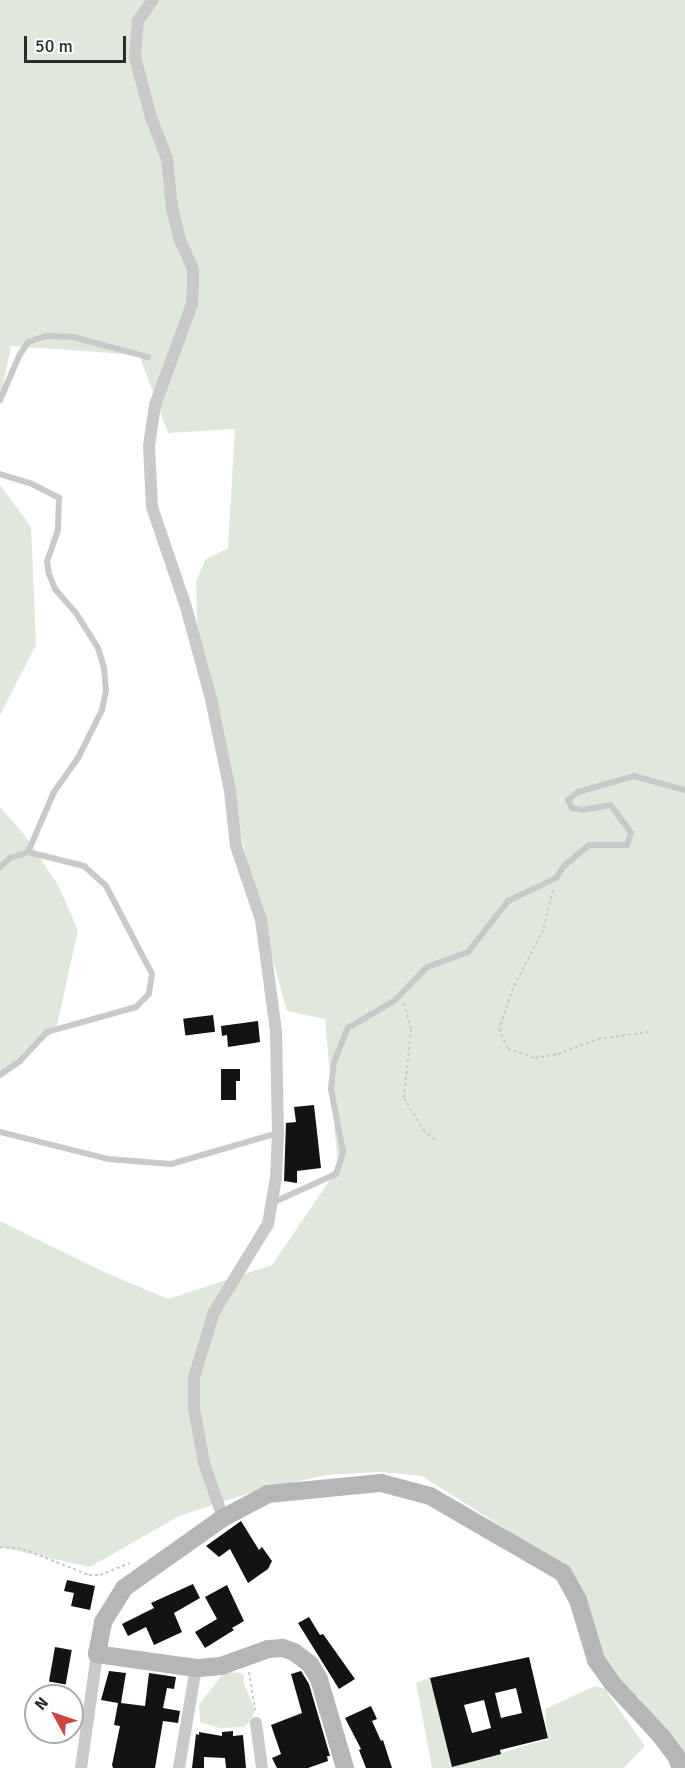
<!DOCTYPE html>
<style>
body{margin:0}
#map{position:relative;width:685px;height:1768px;overflow:hidden;background:#fff;font-family:Signika,sans-serif}
div>[style]{position:absolute}
.green>*{inset:0;background:#e0e8db}
.building>*{inset:0;background:#131313;transform-origin:0 0}
.path>*{height:2px;margin-top:-1px;transform-origin:0;background:repeating-linear-gradient(90deg,#c9c9c9 0 3px,transparent 0 6px)}
.lane>*{height:6px;margin:-3px;padding:0 3px;transform-origin:3px;border-radius:3px;background:#c9c9c9}
.street>*{height:12px;margin:-6px;padding:0 6px;transform-origin:6px;border-radius:6px;background:#c9c9c9}
.secondary>*{height:18px;margin:-9px;padding:0 9px;transform-origin:9px;border-radius:9px;background:#b6b6b6}
span{translate:-50% -50%;white-space:nowrap;text-align:center;line-height:1.15;-webkit-text-stroke:6px #fff;paint-order:stroke}
.north{position:absolute;left:24px;top:1684px;width:60px;height:60px;box-sizing:border-box;background:#fff;border:2px solid #ababab;border-radius:50%;rotate:310deg;font-size:16px;font-weight:700;line-height:24px;text-align:center;color:#2c2c2c}
.north::after{content:'';display:block;margin:auto;width:21px;height:27px;background:#cf4542;clip-path:polygon(50% 0,100% 100%,50% 72%,0 100%)}
.scale{position:absolute;left:24px;top:36px;width:102px;height:27px;box-sizing:border-box;border:3px solid #2c2c2c;border-top:0;padding-left:8px;font-size:18px;line-height:21px;white-space:nowrap;color:#2c2c2c;-webkit-text-stroke:4px #fff;paint-order:stroke}
</style>
<div id="map">
<div class="green">
<div style="clip-path:polygon(0 0,685px 0,685px 1762px,639px 1698px,605px 1666px,557px 1581px,504px 1528px,422px 1476px,380px 1472px,326px 1475px,259px 1490px,179px 1516px,90px 1567px,0 1547px,0 1221px,104px 1272px,168px 1299px,272px 1265px,338px 1168px,325px 1019px,287px 1011px,255px 897px,198px 645px,196px 582px,205px 560px,228px 548px,235px 429px,168px 433px,139px 355px,11px 346px,0 400px)"></div>
<div style="clip-path:polygon(0 485px,31px 527px,36px 645px,0 715px)"></div>
<div style="clip-path:polygon(0 807px,23px 833px,58px 885px,78px 930px,56px 1030px,0 1075px)"></div>
<div style="clip-path:polygon(230px 1672px,240px 1673px,244px 1676px,244px 1684px,255px 1710px,251px 1720px,244px 1727px,220px 1728px,200px 1722px,199px 1705px,221px 1676px)"></div>
<div style="clip-path:polygon(430px 1678px,453px 1767px,548px 1739px,545px 1709px,595px 1686px,605px 1689px,645px 1746px,624px 1768px,432px 1768px,416px 1683px)"></div>
</div>
<div class="building">
<div style="left:213px;top:1015px;width:17px;height:30px;rotate:83deg"></div>
<div style="clip-path:polygon(258px 1021px,260px 1042px,228px 1047px,227px 1035px,222px 1036px,221px 1026px)"></div>
<div style="clip-path:polygon(221px 1069px,240px 1069px,240px 1081px,236px 1081px,236px 1100px,221px 1100px)"></div>
<div style="clip-path:polygon(314px 1105px,321px 1168px,297px 1171px,297px 1183px,284px 1181px,286px 1123px,296px 1122px,294px 1107px)"></div>
<div style="clip-path:polygon(241px 1521px,259px 1550px,262px 1547px,272px 1561px,268px 1569px,248px 1583px,230px 1549px,219px 1557px,206px 1546px)"></div>
<div style="clip-path:polygon(67px 1580px,95px 1586px,90px 1610px,71px 1606px,74px 1593px,64px 1591px)"></div>
<div style="clip-path:polygon(193px 1584px,200px 1598px,174px 1613px,182px 1632px,154px 1645px,146px 1627px,128px 1636px,122px 1624px,154px 1608px,151px 1603px)"></div>
<div style="clip-path:polygon(227px 1585px,244px 1621px,232px 1628px,234px 1630px,205px 1648px,195px 1632px,217px 1619px,205px 1597px)"></div>
<div style="clip-path:polygon(309px 1617px,320px 1635px,323px 1634px,355px 1679px,339px 1689px,298px 1623px)"></div>
<div style="left:55px;top:1647px;width:17px;height:35px;rotate:10deg"></div>
<div style="clip-path:polygon(evenodd,529px 1657px,548px 1738px,500px 1750px,501px 1754px,452px 1767px,430px 1678px,529px 1657px,516px 1688px,522px 1713px,501px 1718px,495px 1693px,516px 1688px,529px 1657px,484px 1700px,491px 1728px,472px 1733px,464px 1705px,484px 1700px)"></div>
<div style="clip-path:polygon(109px 1671px,126px 1673px,121px 1703px,145px 1706px,149px 1673px,176px 1677px,174px 1689px,167px 1688px,163px 1708px,180px 1711px,178px 1723px,163px 1721px,155px 1768px,113px 1768px,112px 1765px,120px 1726px,114px 1725px,118px 1703px,101px 1700px)"></div>
<div style="clip-path:polygon(301px 1671px,309px 1684px,330px 1756px,327px 1756px,328px 1761px,308px 1768px,277px 1768px,272px 1758px,281px 1754px,271px 1725px,302px 1713px,291px 1674px)"></div>
<div style="clip-path:polygon(371px 1706px,377px 1719px,372px 1721px,381px 1741px,383px 1740px,392px 1768px,366px 1768px,359px 1750px,361px 1749px,345px 1718px)"></div>
<div style="clip-path:polygon(233px 1731px,233px 1736px,243px 1735px,246px 1768px,226px 1768px,225px 1758px,204px 1757px,204px 1768px,192px 1768px,196px 1734px,199px 1735px,199px 1732px,222px 1736px,222px 1732px)"></div>
</div>
<div class="path">
<div style="left:553px;top:890px;width:41px;rotate:104deg"></div>
<div style="left:543px;top:930px;width:65px;rotate:117.3deg"></div>
<div style="left:513px;top:988px;width:43px;rotate:108.9deg"></div>
<div style="left:499px;top:1029px;width:22px;rotate:66deg"></div>
<div style="left:508px;top:1049px;width:28px;rotate:18deg"></div>
<div style="left:535px;top:1058px;width:23px;rotate:-10deg"></div>
<div style="left:558px;top:1054px;width:43px;rotate:-20.6deg"></div>
<div style="left:598px;top:1039px;width:51px;rotate:-7.8deg"></div>
<div style="left:404px;top:1003px;width:27px;rotate:75deg"></div>
<div style="left:411px;top:1029px;width:69px;rotate:95.8deg"></div>
<div style="left:404px;top:1098px;width:37px;rotate:59deg"></div>
<div style="left:423px;top:1130px;width:18px;rotate:38deg"></div>
<div style="left:0;top:1547px;width:23px;rotate:5deg"></div>
<div style="left:23px;top:1549px;width:71px;rotate:21.5deg"></div>
<div style="left:89px;top:1575px;width:11px"></div>
<div style="left:100px;top:1575px;width:32px;rotate:-22deg"></div>
<div style="left:249px;top:1672px;width:39px;rotate:81deg"></div>
</div>
<div class="lane">
<div style="left:0;top:400px;width:48px;rotate:-66.6deg"></div>
<div style="left:19px;top:356px;width:17px;rotate:-57deg"></div>
<div style="left:28px;top:342px;width:19px;rotate:-18deg"></div>
<div style="left:46px;top:336px;width:27px;rotate:2deg"></div>
<div style="left:73px;top:337px;width:78px;rotate:14.9deg"></div>
<div style="left:0;top:474px;width:31px;rotate:17deg"></div>
<div style="left:30px;top:483px;width:33px;rotate:27deg"></div>
<div style="left:59px;top:498px;width:32px;rotate:92deg"></div>
<div style="left:58px;top:530px;width:34px;rotate:109deg"></div>
<div style="left:47px;top:562px;width:12px;rotate:81deg"></div>
<div style="left:49px;top:574px;width:16px;rotate:68deg"></div>
<div style="left:55px;top:589px;width:32px;rotate:49deg"></div>
<div style="left:76px;top:613px;width:41px;rotate:57.8deg"></div>
<div style="left:98px;top:648px;width:21px;rotate:73deg"></div>
<div style="left:104px;top:668px;width:22px;rotate:85deg"></div>
<div style="left:106px;top:690px;width:20px;rotate:101deg"></div>
<div style="left:102px;top:710px;width:54px;rotate:116.6deg"></div>
<div style="left:78px;top:758px;width:42px;rotate:125.2deg"></div>
<div style="left:54px;top:792px;width:65px;rotate:113.4deg"></div>
<div style="left:0;top:867px;width:13px;rotate:-42deg"></div>
<div style="left:10px;top:858px;width:19px;rotate:-18deg"></div>
<div style="left:28px;top:852px;width:58px;rotate:14deg"></div>
<div style="left:84px;top:866px;width:30px;rotate:42deg"></div>
<div style="left:106px;top:886px;width:99px;rotate:62.4deg"></div>
<div style="left:152px;top:974px;width:20px;rotate:99deg"></div>
<div style="left:149px;top:994px;width:18px;rotate:135deg"></div>
<div style="left:136px;top:1007px;width:92px;rotate:164.3deg"></div>
<div style="left:47px;top:1032px;width:40px;rotate:133deg"></div>
<div style="left:20px;top:1061px;width:24px;rotate:145deg"></div>
<div style="left:0;top:1132px;width:111px;rotate:14deg"></div>
<div style="left:108px;top:1159px;width:63px;rotate:4.5deg"></div>
<div style="left:171px;top:1164px;width:111px;rotate:-16.2deg"></div>
<div style="left:272px;top:1203px;width:70px;rotate:-24.4deg"></div>
<div style="left:336px;top:1174px;width:23px;rotate:-72deg"></div>
<div style="left:343px;top:1152px;width:64px;rotate:-100.8deg"></div>
<div style="left:331px;top:1089px;width:27px;rotate:-84deg"></div>
<div style="left:334px;top:1062px;width:37px;rotate:-68deg"></div>
<div style="left:348px;top:1028px;width:53px;rotate:-30.4deg"></div>
<div style="left:394px;top:1001px;width:47px;rotate:-45.9deg"></div>
<div style="left:427px;top:967px;width:44px;rotate:-20.1deg"></div>
<div style="left:468px;top:952px;width:65px;rotate:-51.9deg"></div>
<div style="left:508px;top:901px;width:53px;rotate:-25.6deg"></div>
<div style="left:556px;top:878px;width:14px;rotate:-56deg"></div>
<div style="left:564px;top:866px;width:33px;rotate:-40deg"></div>
<div style="left:589px;top:845px;width:38px"></div>
<div style="left:627px;top:845px;width:13px;rotate:-72deg"></div>
<div style="left:631px;top:833px;width:34px;rotate:-126deg"></div>
<div style="left:611px;top:805px;width:28px;rotate:170deg"></div>
<div style="left:583px;top:810px;width:11px;rotate:-170deg"></div>
<div style="left:572px;top:808px;width:9px;rotate:-117deg"></div>
<div style="left:568px;top:800px;width:13px;rotate:-39deg"></div>
<div style="left:578px;top:792px;width:58px;rotate:-15.9deg"></div>
<div style="left:634px;top:776px;width:53px;rotate:15.4deg"></div>
</div>
<div class="street">
<div style="left:153px;top:0;width:26px;rotate:126deg"></div>
<div style="left:138px;top:21px;width:36px;rotate:95deg"></div>
<div style="left:135px;top:57px;width:62px;rotate:75.1deg"></div>
<div style="left:151px;top:117px;width:45px;rotate:69.1deg"></div>
<div style="left:167px;top:159px;width:49px;rotate:84.2deg"></div>
<div style="left:172px;top:208px;width:33px;rotate:76deg"></div>
<div style="left:180px;top:240px;width:32px;rotate:66deg"></div>
<div style="left:193px;top:269px;width:19px;rotate:90deg"></div>
<div style="left:193px;top:288px;width:16px;rotate:94deg"></div>
<div style="left:192px;top:304px;width:108px;rotate:110.1deg"></div>
<div style="left:155px;top:405px;width:41px;rotate:98.3deg"></div>
<div style="left:149px;top:446px;width:61px;rotate:87.2deg"></div>
<div style="left:152px;top:507px;width:106px;rotate:71.2deg"></div>
<div style="left:186px;top:607px;width:95px;rotate:74.8deg"></div>
<div style="left:211px;top:699px;width:94px;rotate:78.3deg"></div>
<div style="left:230px;top:791px;width:55px;rotate:83.8deg"></div>
<div style="left:236px;top:846px;width:78px;rotate:71.3deg"></div>
<div style="left:261px;top:920px;width:112px;rotate:82.3deg"></div>
<div style="left:276px;top:1031px;width:102px;rotate:88.9deg"></div>
<div style="left:278px;top:1133px;width:45px;rotate:92.5deg"></div>
<div style="left:276px;top:1178px;width:47px;rotate:99.9deg"></div>
<div style="left:268px;top:1224px;width:103px;rotate:121.5deg"></div>
<div style="left:214px;top:1312px;width:68px;rotate:107.1deg"></div>
<div style="left:194px;top:1377px;width:31px;rotate:90deg"></div>
<div style="left:194px;top:1408px;width:56px;rotate:79.7deg"></div>
<div style="left:204px;top:1463px;width:58px;rotate:70.9deg"></div>
<div style="left:256px;top:1723px;width:45px;rotate:82.4deg"></div>
<div style="left:81px;top:1768px;width:115px;rotate:-82deg"></div>
<div style="left:179px;top:1768px;width:101px;rotate:-80.4deg"></div>
</div>
<div class="secondary">
<div style="left:345px;top:1768px;width:93px;rotate:-106.3deg"></div>
<div style="left:319px;top:1679px;width:17px;rotate:-121deg"></div>
<div style="left:310px;top:1664px;width:20px;rotate:-143deg"></div>
<div style="left:294px;top:1652px;width:12px;rotate:-160deg"></div>
<div style="left:283px;top:1648px;width:15px;rotate:176deg"></div>
<div style="left:268px;top:1649px;width:50px;rotate:160.1deg"></div>
<div style="left:221px;top:1666px;width:25px;rotate:175deg"></div>
<div style="left:196px;top:1668px;width:100px;rotate:-172deg"></div>
<div style="left:97px;top:1654px;width:33px;rotate:-79deg"></div>
<div style="left:103px;top:1622px;width:40px;rotate:-58deg"></div>
<div style="left:124px;top:1588px;width:121px;rotate:-35.3deg"></div>
<div style="left:223px;top:1518px;width:51px;rotate:-28.1deg"></div>
<div style="left:268px;top:1494px;width:114px;rotate:-5.6deg"></div>
<div style="left:381px;top:1483px;width:51px;rotate:14.9deg"></div>
<div style="left:430px;top:1496px;width:154px;rotate:30.1deg"></div>
<div style="left:563px;top:1573px;width:31px;rotate:61deg"></div>
<div style="left:578px;top:1600px;width:63px;rotate:73.3deg"></div>
<div style="left:596px;top:1660px;width:28px;rotate:55deg"></div>
<div style="left:612px;top:1683px;width:72px;rotate:47.2deg"></div>
<div style="left:661px;top:1736px;width:25px;rotate:53deg"></div>
<div style="left:676px;top:1756px;width:13px;rotate:67deg"></div>
</div>
<div class="north">N</div>
<div class="scale">50 m</div>
</div>
